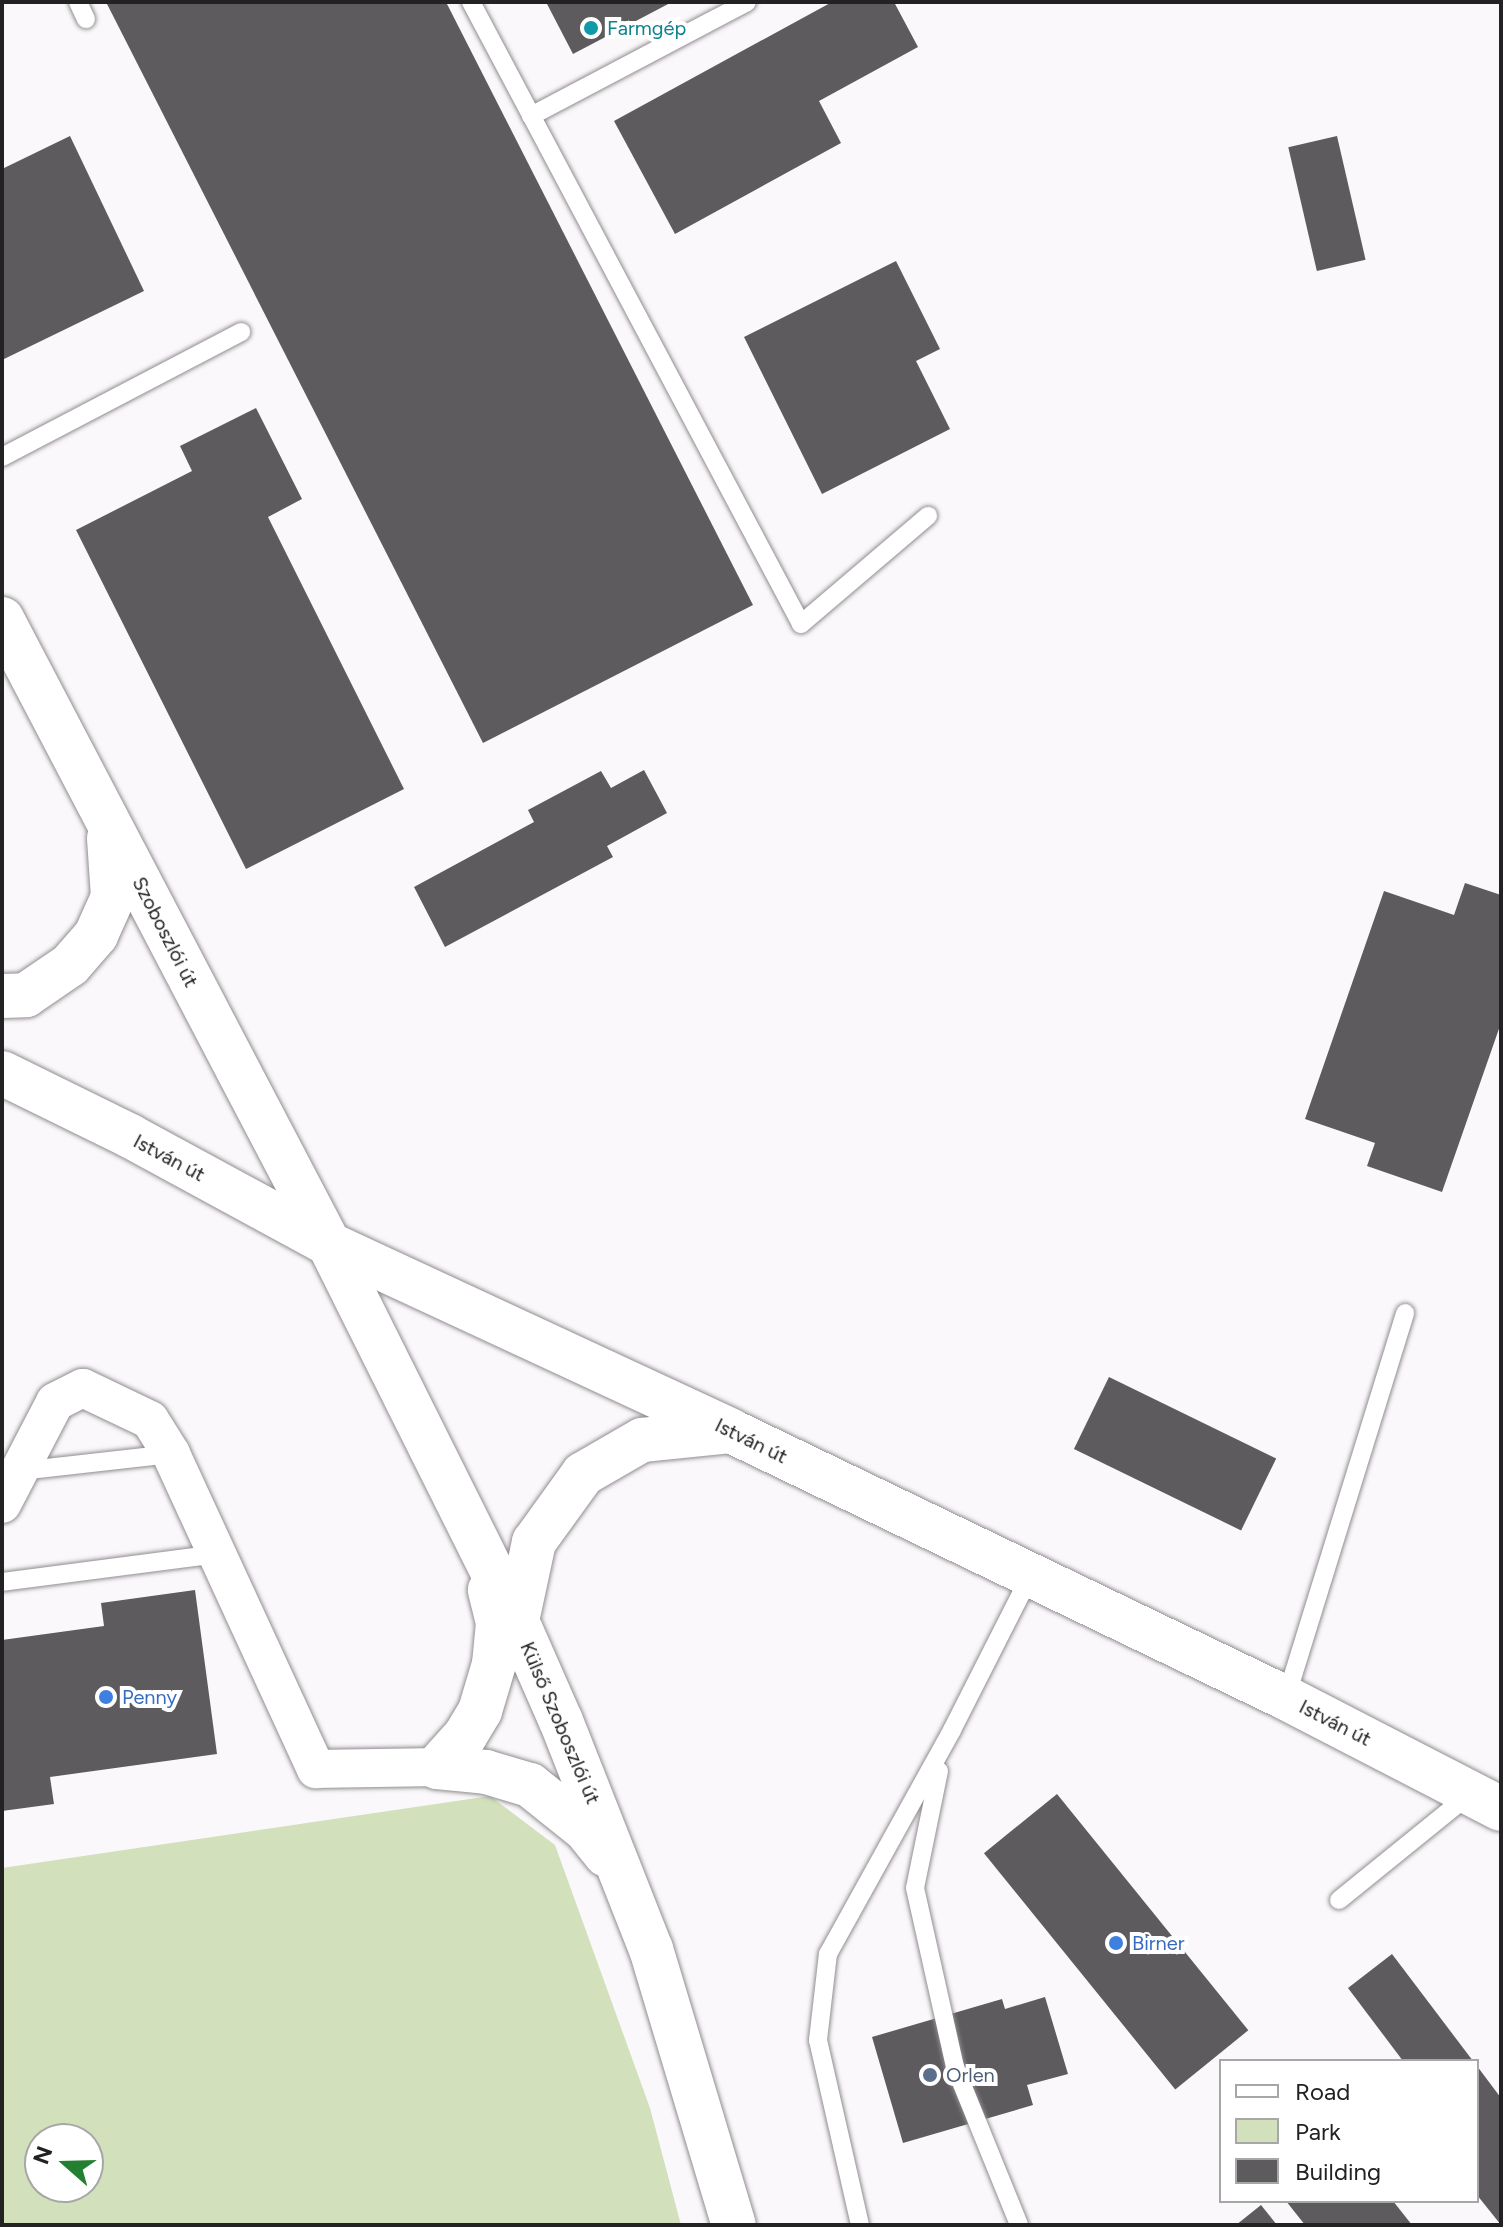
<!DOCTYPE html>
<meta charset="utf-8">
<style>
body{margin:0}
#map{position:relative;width:1503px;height:2227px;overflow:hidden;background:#fbf8fc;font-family:Figtree,sans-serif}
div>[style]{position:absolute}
.green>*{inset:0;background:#d2e1bc}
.building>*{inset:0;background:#5d5b5d;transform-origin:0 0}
.roads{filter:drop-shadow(0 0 2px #908d90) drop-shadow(0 0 2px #908d90)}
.service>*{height:18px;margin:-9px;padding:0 9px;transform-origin:9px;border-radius:9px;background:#fff}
.minor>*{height:38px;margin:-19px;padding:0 19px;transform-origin:19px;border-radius:19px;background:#fff}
.tertiary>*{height:44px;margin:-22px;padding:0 22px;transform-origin:22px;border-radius:22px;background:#fff}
.primary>*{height:44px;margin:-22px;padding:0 22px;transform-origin:22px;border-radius:22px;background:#fff}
.dots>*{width:22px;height:22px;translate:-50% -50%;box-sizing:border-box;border:4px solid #fff;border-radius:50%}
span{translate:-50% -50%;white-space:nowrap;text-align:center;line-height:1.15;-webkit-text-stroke:8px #fff;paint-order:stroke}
.culture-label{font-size:20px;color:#0d838f}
.left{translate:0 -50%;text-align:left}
.street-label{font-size:20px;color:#232223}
.shop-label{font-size:20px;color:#366cbe}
.service-label{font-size:20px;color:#4e5e75}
.frame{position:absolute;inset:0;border:4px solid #232223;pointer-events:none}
.legend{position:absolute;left:1219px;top:2059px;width:260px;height:144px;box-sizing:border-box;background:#fff;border:2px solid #a7a7a7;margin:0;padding:10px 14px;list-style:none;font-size:24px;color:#232223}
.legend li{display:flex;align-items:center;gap:16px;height:40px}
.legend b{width:40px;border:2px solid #a7a7a7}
.north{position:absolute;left:24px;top:2123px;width:80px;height:80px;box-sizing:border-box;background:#fff;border:2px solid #a7a7a7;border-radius:50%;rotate:290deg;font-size:22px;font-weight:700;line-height:32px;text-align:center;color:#232223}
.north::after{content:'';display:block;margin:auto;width:28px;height:36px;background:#238031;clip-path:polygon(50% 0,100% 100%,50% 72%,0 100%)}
</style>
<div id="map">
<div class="green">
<div style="clip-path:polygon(evenodd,490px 1796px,555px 1845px,650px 2108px,681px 2225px,2px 2225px,2px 1868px,490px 1796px,40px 2139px,88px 2139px,88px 2187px,40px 2187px,40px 2139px)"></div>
</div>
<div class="building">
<div style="clip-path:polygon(106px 2px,446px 2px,753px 605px,483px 743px)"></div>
<div style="clip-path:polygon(546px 2px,672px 2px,573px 54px)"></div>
<div style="clip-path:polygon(832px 2px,894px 2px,918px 47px,819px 101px,841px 143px,675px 234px,614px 121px)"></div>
<div style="clip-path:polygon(70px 136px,144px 291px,2px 360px,2px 169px)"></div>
<div style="left:1337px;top:136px;width:127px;height:50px;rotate:77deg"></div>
<div style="clip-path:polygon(896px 261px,940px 349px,916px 361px,950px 429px,822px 494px,744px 337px)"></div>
<div style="clip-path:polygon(256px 408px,302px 499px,268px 517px,404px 789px,246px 869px,76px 530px,192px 471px,180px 446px)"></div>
<div style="clip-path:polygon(644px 770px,667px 813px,607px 846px,613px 857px,445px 947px,414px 887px,534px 822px,528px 810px,601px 771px,611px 788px)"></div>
<div style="clip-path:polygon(1465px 883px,1501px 895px,1501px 1023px,1442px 1192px,1367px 1166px,1375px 1143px,1305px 1119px,1384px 891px,1454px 915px)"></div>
<div style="left:1109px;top:1377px;width:186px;height:80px;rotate:26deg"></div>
<div style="clip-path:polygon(195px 1590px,217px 1754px,50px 1777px,54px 1804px,2px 1811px,2px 1640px,104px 1626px,101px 1603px)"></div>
<div style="left:1057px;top:1794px;width:304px;height:94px;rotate:51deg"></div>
<div style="clip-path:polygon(1392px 1954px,1473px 2061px,1403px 2061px,1348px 1988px)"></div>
<div style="clip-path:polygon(1045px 1997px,1068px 2074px,1027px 2085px,1033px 2105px,903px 2143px,872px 2037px,1002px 1999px,1005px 2009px)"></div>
<div style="clip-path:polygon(1477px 2066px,1501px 2098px,1501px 2225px,1477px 2195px)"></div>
<div style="clip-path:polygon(1286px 2201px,1393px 2201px,1412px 2225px,1305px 2225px)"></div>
<div style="clip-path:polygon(1261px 2205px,1277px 2225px,1236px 2225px)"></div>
</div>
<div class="roads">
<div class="service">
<div style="left:78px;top:2px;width:19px;rotate:65deg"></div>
<div style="left:471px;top:2px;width:704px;rotate:62.05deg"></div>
<div style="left:801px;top:624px;width:167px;rotate:-40.4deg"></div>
<div style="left:531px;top:116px;width:244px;rotate:-27.8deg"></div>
<div style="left:2px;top:457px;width:270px;rotate:-27.6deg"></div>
<div style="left:20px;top:1471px;width:152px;rotate:-6.4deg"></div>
<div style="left:2px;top:1582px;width:218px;rotate:-7.4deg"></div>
<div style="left:1286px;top:1698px;width:403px;rotate:-72.8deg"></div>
<div style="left:939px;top:1771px;width:119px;rotate:101.6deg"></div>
<div style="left:915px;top:1888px;width:183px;rotate:77.4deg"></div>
<div style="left:955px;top:2067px;width:170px;rotate:67.9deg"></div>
<div style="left:1339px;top:1900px;width:169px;rotate:-39deg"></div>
<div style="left:860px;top:2225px;width:190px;rotate:-102.8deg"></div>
<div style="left:818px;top:2040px;width:87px;rotate:-83.4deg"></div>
<div style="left:828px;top:1954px;width:256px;rotate:-61deg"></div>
<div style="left:952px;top:1730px;width:173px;rotate:-63.1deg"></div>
</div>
<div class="minor">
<div style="left:2px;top:1504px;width:115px;rotate:-62.5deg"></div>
<div style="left:55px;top:1402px;width:31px;rotate:-27deg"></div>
<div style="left:83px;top:1388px;width:74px;rotate:25.5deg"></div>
<div style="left:150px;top:1420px;width:40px;rotate:58deg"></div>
<div style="left:171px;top:1454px;width:347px;rotate:65.3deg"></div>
<div style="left:316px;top:1769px;width:121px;rotate:-0.9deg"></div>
</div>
<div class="tertiary">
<div style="left:2px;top:1073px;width:143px;rotate:26.2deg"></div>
<div style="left:130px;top:1136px;width:226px;rotate:28.5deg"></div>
<div style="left:329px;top:1244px;width:443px;rotate:24.9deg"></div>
<div style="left:731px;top:1431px;width:616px;rotate:25.69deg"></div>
<div style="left:1286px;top:1698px;width:242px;rotate:27.3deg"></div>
</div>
<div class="primary">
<div style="left:2px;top:619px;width:705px;rotate:62.38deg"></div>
<div style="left:329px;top:1244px;width:421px;rotate:63.5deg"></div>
<div style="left:517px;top:1621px;width:109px;rotate:66.3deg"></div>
<div style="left:561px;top:1721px;width:245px;rotate:68.5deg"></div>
<div style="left:651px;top:1949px;width:288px;rotate:73.3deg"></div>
<div style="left:2px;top:996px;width:24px;rotate:-2deg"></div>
<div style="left:26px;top:995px;width:53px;rotate:-34.3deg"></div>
<div style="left:70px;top:965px;width:40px;rotate:-49deg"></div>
<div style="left:96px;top:935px;width:42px;rotate:-65.9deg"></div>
<div style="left:113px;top:897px;width:59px;rotate:-93.9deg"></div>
<div style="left:517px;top:1621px;width:81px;rotate:-77.9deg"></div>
<div style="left:534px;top:1542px;width:84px;rotate:-54.2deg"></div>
<div style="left:583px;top:1474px;width:68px;rotate:-30deg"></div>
<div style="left:642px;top:1440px;width:89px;rotate:-5.8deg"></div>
<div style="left:437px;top:1767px;width:42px;rotate:-47.9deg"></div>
<div style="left:465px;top:1736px;width:29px;rotate:-59deg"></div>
<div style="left:480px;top:1711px;width:49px;rotate:-73.4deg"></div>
<div style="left:494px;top:1664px;width:41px;rotate:-84.4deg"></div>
<div style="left:498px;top:1623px;width:34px;rotate:-104deg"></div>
<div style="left:437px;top:1767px;width:49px;rotate:5.8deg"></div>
<div style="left:486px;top:1772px;width:46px;rotate:16.5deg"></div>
<div style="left:530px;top:1785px;width:70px;rotate:38.7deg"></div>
<div style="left:585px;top:1829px;width:33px;rotate:51deg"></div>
</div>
</div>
<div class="dots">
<div style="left:591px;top:28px;background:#0f9aa8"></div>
<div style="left:106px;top:1697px;background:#3f7fe0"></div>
<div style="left:1116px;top:1943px;background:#3f7fe0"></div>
<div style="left:930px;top:2075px;background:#5c6f8a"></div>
</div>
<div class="culture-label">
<span class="left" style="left:607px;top:28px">Farmgép</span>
</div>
<div class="street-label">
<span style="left:165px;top:932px;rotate:63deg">Szoboszlói út</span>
<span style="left:169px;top:1158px;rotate:28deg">István út</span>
<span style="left:751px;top:1441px;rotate:26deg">István út</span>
<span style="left:560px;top:1723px;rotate:67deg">Külső Szoboszlói út</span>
<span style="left:1335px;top:1723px;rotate:27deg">István út</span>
</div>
<div class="shop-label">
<span class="left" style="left:122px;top:1697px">Penny</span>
<span class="left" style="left:1132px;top:1943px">Birner</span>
</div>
<div class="service-label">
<span class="left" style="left:946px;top:2075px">Orlen</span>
</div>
<div class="frame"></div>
<ul class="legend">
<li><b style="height:10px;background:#fff"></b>Road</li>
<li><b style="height:22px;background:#d2e1bc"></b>Park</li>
<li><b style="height:22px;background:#5d5b5d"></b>Building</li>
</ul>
<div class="north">N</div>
</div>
